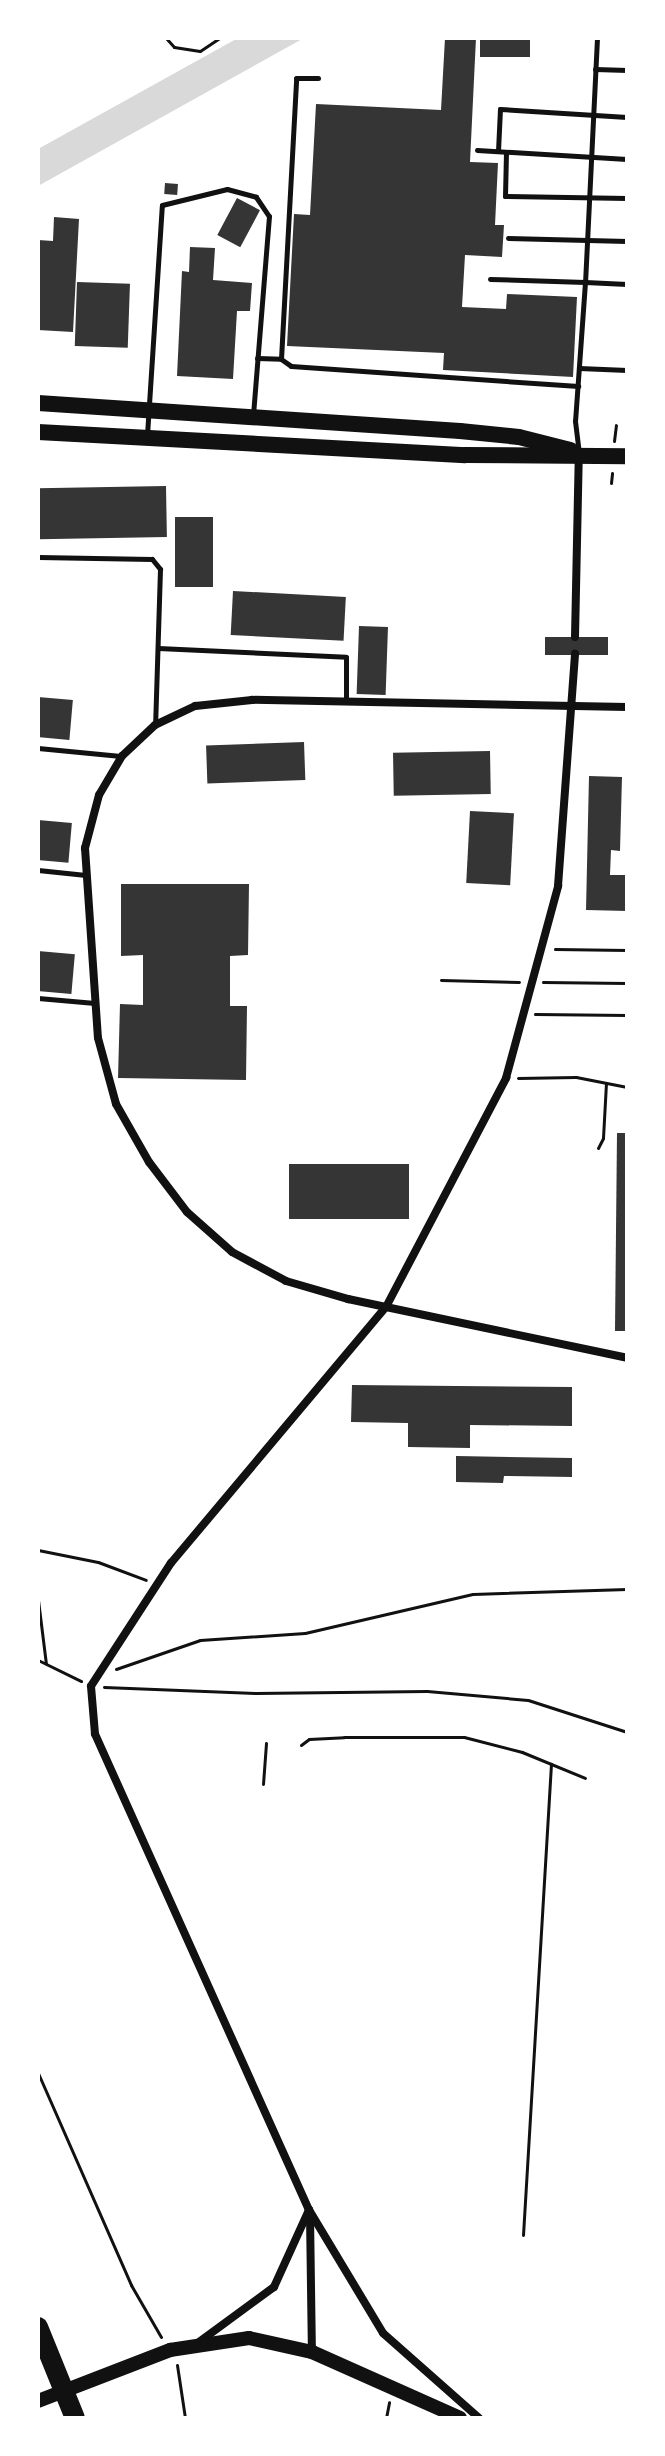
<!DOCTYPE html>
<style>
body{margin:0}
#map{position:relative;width:665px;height:2456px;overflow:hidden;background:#fff;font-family:"Public Sans",sans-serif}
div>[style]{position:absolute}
.water>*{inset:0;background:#d9d9d9}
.building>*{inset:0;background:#353535;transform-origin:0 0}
.path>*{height:3px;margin:-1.5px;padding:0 1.5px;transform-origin:1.5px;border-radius:1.5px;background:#111}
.service>*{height:5px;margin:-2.5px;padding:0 2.5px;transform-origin:2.5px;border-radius:2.5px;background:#111}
.minor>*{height:8px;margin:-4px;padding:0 4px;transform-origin:4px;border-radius:4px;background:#111}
.tertiary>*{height:14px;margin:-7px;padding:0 7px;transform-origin:7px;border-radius:7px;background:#111}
.secondary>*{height:16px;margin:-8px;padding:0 8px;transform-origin:8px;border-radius:8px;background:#111}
.motorway>*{height:20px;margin:-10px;padding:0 10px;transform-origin:10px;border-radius:10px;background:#111}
span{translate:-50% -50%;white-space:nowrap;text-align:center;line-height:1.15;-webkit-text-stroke:6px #fff;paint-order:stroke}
.frame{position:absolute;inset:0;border:40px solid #fff;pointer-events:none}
</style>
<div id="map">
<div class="water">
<div style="clip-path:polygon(238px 38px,304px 38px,38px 186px,38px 149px)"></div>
</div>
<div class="building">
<div style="clip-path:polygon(445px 38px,476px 38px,470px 162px,498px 163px,495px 225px,504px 225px,502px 257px,465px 255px,462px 307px,506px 309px,507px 294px,577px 297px,573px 377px,443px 370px,444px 353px,287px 346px,294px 214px,310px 215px,316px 104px,441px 110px)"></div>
<div style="left:480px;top:38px;width:50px;height:19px"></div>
<div style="left:165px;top:183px;width:13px;height:11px;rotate:4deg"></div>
<div style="left:237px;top:198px;width:26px;height:42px;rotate:28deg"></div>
<div style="clip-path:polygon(54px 217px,79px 219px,73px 332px,38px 330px,38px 240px,53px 241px)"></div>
<div style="clip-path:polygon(190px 247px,215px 248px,213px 280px,252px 283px,250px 311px,237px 311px,233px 379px,177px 376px,182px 271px,189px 272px)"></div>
<div style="left:77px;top:282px;width:53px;height:64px;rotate:2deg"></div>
<div style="left:166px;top:486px;width:51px;height:128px;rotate:89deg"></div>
<div style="left:175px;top:517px;width:38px;height:70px"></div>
<div style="left:233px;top:591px;width:113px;height:44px;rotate:3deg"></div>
<div style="left:359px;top:626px;width:29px;height:68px;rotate:2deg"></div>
<div style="left:545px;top:637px;width:63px;height:18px"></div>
<div style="left:38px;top:697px;width:35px;height:40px;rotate:5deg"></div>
<div style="left:304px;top:742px;width:38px;height:98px;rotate:88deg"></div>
<div style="left:490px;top:751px;width:43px;height:97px;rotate:89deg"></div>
<div style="clip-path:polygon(589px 776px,622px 777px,620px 851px,611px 850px,610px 875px,627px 875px,627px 911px,586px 910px)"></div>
<div style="left:470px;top:811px;width:44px;height:72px;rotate:3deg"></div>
<div style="left:38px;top:820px;width:34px;height:40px;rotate:5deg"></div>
<div style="clip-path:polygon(121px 884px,249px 884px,248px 955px,230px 956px,230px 1006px,247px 1006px,246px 1080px,118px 1078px,120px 1004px,143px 1005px,143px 955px,121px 956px)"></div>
<div style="left:38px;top:951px;width:37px;height:40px;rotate:5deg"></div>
<div style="clip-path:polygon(617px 1133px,627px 1133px,627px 1331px,615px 1331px)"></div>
<div style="left:289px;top:1164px;width:120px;height:55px"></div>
<div style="clip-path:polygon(352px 1385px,572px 1387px,572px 1426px,470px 1425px,470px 1448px,408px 1447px,408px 1423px,351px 1422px)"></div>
<div style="clip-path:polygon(456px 1456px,572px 1458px,572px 1477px,504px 1476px,503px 1483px,456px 1482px)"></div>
</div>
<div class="path">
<div style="left:166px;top:38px;width:12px;rotate:48deg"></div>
<div style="left:174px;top:47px;width:26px;rotate:9deg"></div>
<div style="left:200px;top:51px;width:23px;rotate:-34deg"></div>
<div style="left:614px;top:441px;width:16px;rotate:-83deg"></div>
<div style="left:611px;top:483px;width:10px;rotate:-84deg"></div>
<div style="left:555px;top:949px;width:72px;rotate:0.8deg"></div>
<div style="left:441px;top:980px;width:78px;rotate:1.5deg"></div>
<div style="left:543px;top:982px;width:84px;rotate:0.7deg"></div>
<div style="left:535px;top:1014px;width:92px;rotate:0.6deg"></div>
<div style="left:518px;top:1078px;width:58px;rotate:-1deg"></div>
<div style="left:576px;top:1077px;width:52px;rotate:11.1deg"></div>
<div style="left:598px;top:1148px;width:11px;rotate:-63deg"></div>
<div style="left:603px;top:1138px;width:55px;rotate:-86.9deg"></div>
<div style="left:38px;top:1550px;width:61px;rotate:11.3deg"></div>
<div style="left:98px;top:1562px;width:51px;rotate:20.6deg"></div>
<div style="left:38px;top:1600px;width:64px;rotate:82.9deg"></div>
<div style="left:38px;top:1660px;width:48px;rotate:26deg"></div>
<div style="left:116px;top:1669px;width:89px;rotate:-19deg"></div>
<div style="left:200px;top:1640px;width:105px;rotate:-3.8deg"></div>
<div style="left:305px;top:1633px;width:172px;rotate:-13.1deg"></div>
<div style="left:473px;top:1594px;width:154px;rotate:-1.9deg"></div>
<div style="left:104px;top:1687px;width:151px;rotate:2.3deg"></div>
<div style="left:255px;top:1693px;width:172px;rotate:-0.7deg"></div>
<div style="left:427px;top:1691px;width:101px;rotate:5.1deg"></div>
<div style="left:528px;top:1700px;width:104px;rotate:17.9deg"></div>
<div style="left:301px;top:1745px;width:10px;rotate:-37deg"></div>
<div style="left:309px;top:1739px;width:35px;rotate:-3deg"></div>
<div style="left:344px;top:1737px;width:120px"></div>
<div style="left:464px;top:1737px;width:60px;rotate:14.5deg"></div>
<div style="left:522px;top:1752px;width:68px;rotate:22.4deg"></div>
<div style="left:263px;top:1784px;width:41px;rotate:-85.8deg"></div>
<div style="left:38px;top:2073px;width:232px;rotate:66.3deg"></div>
<div style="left:131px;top:2285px;width:60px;rotate:60deg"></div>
<div style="left:523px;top:2235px;width:472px;rotate:-86.6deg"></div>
<div style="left:177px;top:2365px;width:54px;rotate:81.4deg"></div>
<div style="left:386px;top:2418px;width:16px;rotate:-79deg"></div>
</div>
<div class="service">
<div style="left:597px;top:38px;width:244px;rotate:92.8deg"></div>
<div style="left:585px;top:282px;width:42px;rotate:2.7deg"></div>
<div style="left:595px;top:69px;width:32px;rotate:2deg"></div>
<div style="left:477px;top:150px;width:150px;rotate:3.4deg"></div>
<div style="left:498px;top:151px;width:42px;rotate:-87.3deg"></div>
<div style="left:500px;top:109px;width:127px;rotate:3.6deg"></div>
<div style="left:506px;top:152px;width:44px;rotate:91.3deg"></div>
<div style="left:505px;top:196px;width:122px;rotate:0.9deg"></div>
<div style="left:508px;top:238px;width:119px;rotate:1.4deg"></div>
<div style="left:490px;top:279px;width:95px;rotate:1.8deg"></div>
<div style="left:585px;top:282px;width:139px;rotate:94.1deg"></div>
<div style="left:575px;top:421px;width:31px;rotate:83deg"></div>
<div style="left:257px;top:358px;width:24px;rotate:2deg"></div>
<div style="left:281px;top:359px;width:12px;rotate:35deg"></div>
<div style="left:291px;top:366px;width:288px;rotate:4deg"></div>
<div style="left:281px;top:359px;width:281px;rotate:-86.9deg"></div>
<div style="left:296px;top:78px;width:22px"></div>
<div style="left:579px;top:368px;width:48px;rotate:2.4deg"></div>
<div style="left:147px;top:435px;width:230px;rotate:-86.3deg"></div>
<div style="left:162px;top:205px;width:67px;rotate:-13.8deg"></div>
<div style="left:227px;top:189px;width:30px;rotate:15deg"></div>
<div style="left:256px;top:197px;width:23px;rotate:56deg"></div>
<div style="left:269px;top:216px;width:200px;rotate:94.6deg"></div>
<div style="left:38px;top:557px;width:114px;rotate:1deg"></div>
<div style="left:152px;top:559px;width:13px;rotate:51deg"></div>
<div style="left:160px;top:569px;width:155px;rotate:91.8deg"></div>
<div style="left:158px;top:648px;width:188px;rotate:2.7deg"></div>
<div style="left:346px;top:657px;width:45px;rotate:90deg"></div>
<div style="left:38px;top:748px;width:83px;rotate:5.5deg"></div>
<div style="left:38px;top:870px;width:48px;rotate:5.9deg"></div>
<div style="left:38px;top:998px;width:57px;rotate:5deg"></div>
</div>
<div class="minor">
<div style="left:575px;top:637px;width:184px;rotate:-88.8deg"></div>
<div style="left:627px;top:707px;width:375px;rotate:-178.9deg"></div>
<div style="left:252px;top:700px;width:57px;rotate:174deg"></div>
<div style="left:195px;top:706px;width:44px;rotate:154.6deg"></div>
<div style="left:155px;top:725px;width:45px;rotate:136.8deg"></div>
<div style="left:122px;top:756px;width:45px;rotate:120.5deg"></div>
<div style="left:99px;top:795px;width:55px;rotate:104.8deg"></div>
<div style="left:85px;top:848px;width:190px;rotate:86.1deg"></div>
<div style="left:98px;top:1038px;width:68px;rotate:74.7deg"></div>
<div style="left:116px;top:1104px;width:67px;rotate:60.4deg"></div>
<div style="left:149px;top:1162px;width:63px;rotate:52.8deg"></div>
<div style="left:187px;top:1212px;width:60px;rotate:41.6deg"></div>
<div style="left:232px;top:1252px;width:61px;rotate:28.2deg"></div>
<div style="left:286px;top:1281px;width:65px;rotate:16.2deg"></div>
<div style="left:348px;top:1299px;width:285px;rotate:11.9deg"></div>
<div style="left:310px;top:2215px;width:137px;rotate:89.2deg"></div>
<div style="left:199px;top:2342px;width:93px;rotate:-36.3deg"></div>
<div style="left:274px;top:2287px;width:85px;rotate:-65.6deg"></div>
<div style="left:479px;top:2418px;width:128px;rotate:-138.5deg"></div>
<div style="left:383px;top:2333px;width:144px;rotate:-121deg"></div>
<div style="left:309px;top:2210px;width:522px;rotate:-114.21deg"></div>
<div style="left:95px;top:1734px;width:48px;rotate:-94.8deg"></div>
<div style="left:91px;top:1686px;width:147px;rotate:-57deg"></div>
<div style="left:171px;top:1563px;width:334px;rotate:-50deg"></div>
<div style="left:386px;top:1307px;width:259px;rotate:-62.3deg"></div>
<div style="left:506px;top:1078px;width:199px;rotate:-74.8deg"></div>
<div style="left:558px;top:886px;width:233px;rotate:-85.8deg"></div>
</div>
<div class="tertiary">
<div style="left:38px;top:2401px;width:142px;rotate:-21.1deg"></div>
<div style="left:170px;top:2350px;width:80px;rotate:-8.6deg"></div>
<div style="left:249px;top:2338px;width:65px;rotate:12.5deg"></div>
<div style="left:312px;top:2352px;width:162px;rotate:24deg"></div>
</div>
<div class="secondary">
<div style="left:38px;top:403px;width:423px;rotate:3.8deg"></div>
<div style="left:460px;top:431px;width:59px;rotate:5.8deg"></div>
<div style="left:519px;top:437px;width:53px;rotate:14.3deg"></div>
<div style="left:38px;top:432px;width:428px;rotate:3.1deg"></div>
<div style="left:465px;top:455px;width:162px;rotate:0.4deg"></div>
</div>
<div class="motorway">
<div style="left:38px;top:2327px;width:98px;rotate:67.9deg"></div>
</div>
<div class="frame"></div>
</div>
